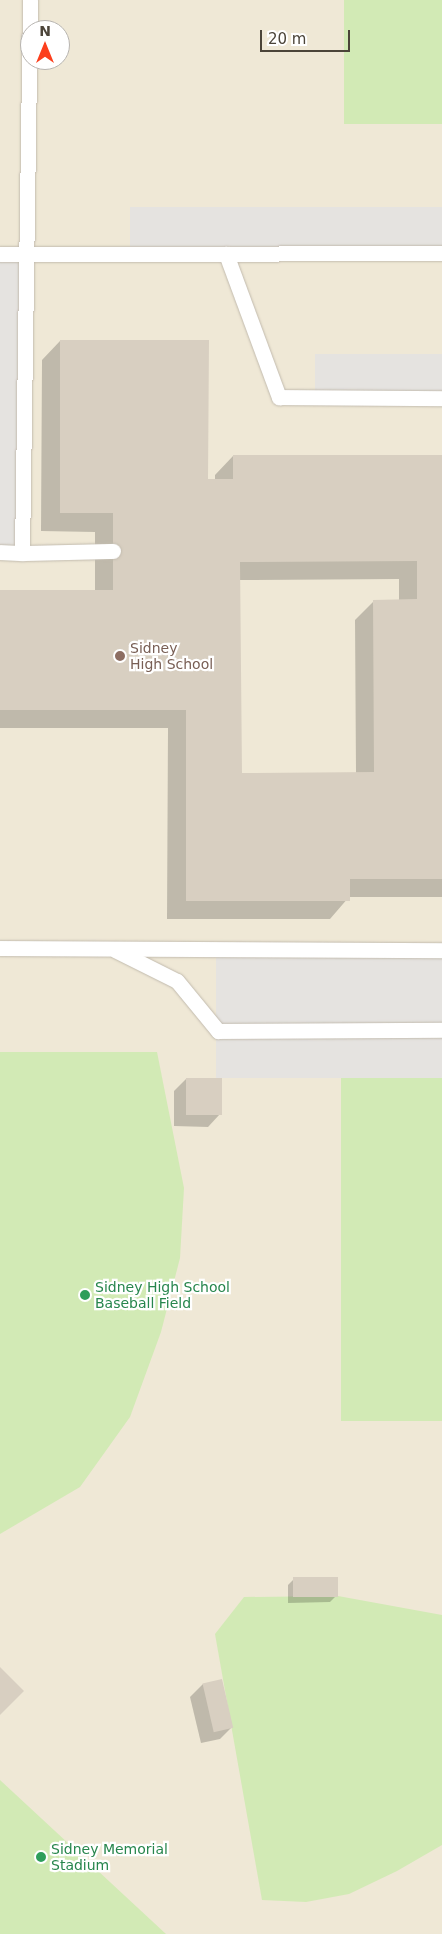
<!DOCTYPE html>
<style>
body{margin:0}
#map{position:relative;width:442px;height:1934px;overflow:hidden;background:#f6f3ec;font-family:"DejaVu Sans",sans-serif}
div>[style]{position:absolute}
.education>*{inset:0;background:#efe8d6}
.green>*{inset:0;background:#d2eab5;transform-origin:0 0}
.parking>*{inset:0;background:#e5e3e0;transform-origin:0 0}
.shadow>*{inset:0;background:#0003}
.building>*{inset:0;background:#d8cfc1;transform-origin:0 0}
.roads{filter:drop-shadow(0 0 1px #c2bbae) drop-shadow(0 0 1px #c2bbae)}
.service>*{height:15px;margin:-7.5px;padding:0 7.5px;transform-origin:7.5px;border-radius:7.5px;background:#fff}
.dots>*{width:14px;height:14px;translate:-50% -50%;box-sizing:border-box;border:2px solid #fff;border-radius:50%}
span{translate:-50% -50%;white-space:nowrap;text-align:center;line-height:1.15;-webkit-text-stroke:4.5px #fff;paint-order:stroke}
.education-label{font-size:14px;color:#785e54}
.left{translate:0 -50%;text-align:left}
.leisure-label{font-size:14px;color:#27864d}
.north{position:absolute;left:20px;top:20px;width:50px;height:50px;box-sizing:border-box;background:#fff;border:1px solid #b7b4b0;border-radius:50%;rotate:0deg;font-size:14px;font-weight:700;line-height:20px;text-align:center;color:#4b4439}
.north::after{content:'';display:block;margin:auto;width:18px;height:22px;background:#fc3f1d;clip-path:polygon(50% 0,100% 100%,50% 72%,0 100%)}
.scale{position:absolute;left:260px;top:30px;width:90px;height:22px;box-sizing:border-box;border:2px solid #4b4439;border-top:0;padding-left:6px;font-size:15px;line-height:18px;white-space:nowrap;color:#4b4439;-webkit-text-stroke:4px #fff;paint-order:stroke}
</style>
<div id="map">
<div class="education">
<div style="clip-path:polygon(evenodd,0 0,442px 0,442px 1934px,0 1934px,0 0,30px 30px,60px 30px,60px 60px,30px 60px,30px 30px)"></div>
</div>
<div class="green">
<div style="left:344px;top:0;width:98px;height:124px"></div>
<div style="clip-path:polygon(0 1052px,157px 1052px,184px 1188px,180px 1258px,161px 1332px,130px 1417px,80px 1487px,0 1534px)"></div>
<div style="left:341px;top:1077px;width:101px;height:344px"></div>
<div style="clip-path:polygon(338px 1596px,442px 1615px,442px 1845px,397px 1871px,349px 1894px,306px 1902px,262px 1900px,215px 1634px,244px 1597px)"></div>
<div style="clip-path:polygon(0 1780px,166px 1934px,0 1934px)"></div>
</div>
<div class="parking">
<div style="left:442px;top:207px;width:46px;height:312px;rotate:90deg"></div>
<div style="clip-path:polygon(0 254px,29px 255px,22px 553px,0 552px)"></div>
<div style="left:315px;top:354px;width:127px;height:44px"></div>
<div style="left:216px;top:949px;width:226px;height:129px"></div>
</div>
<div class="shadow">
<div style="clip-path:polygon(evenodd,60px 341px,207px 480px,215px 480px,215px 475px,233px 456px,442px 457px,442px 897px,349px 897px,330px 919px,167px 919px,168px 728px,0 728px,0 591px,95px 591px,95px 532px,41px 531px,42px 360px,60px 341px,399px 579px,399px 601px,374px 601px,355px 620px,356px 773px,241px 774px,239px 580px,399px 579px)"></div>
<div style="clip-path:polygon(186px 1079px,220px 1114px,208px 1127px,174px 1126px,174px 1091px)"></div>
<div style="clip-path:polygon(294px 1579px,336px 1596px,330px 1602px,288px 1603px,288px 1585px)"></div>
<div style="clip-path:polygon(203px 1684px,232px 1727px,220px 1739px,201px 1743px,190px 1697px)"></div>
</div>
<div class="building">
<div style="clip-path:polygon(evenodd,60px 340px,209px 340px,208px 479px,233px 479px,233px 455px,442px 455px,442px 879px,350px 879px,350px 901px,186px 901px,186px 710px,0 710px,0 590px,113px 590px,113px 513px,60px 513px,60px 340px,417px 561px,417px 599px,373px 600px,374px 772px,242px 773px,240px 562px,417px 561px)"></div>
<div style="left:186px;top:1078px;width:36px;height:37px"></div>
<div style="left:293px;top:1577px;width:45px;height:20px"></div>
<div style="clip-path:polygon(0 1667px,24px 1691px,0 1715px)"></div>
<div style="left:222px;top:1679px;width:50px;height:20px;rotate:77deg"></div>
</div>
<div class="roads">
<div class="service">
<div style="left:0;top:254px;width:442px;rotate:-0.1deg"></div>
<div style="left:226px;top:254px;width:153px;rotate:69.7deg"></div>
<div style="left:279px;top:397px;width:163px;rotate:0.4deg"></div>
<div style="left:0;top:552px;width:22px;rotate:3deg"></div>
<div style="left:22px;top:553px;width:553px;rotate:-89.17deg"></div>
<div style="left:22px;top:553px;width:91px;rotate:-1.3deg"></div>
<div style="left:0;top:948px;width:442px;rotate:0.3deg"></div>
<div style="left:115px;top:950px;width:69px;rotate:26.6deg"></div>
<div style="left:177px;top:981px;width:65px;rotate:50.6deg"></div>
<div style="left:218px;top:1031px;width:224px;rotate:-0.3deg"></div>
</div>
</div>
<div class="dots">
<div style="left:120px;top:656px;background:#8d6e63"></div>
<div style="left:85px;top:1295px;background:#2e9e5b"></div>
<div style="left:41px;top:1857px;background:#2e9e5b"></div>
</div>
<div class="education-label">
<span class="left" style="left:130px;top:656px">Sidney<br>High School</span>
</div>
<div class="leisure-label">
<span class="left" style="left:95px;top:1295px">Sidney High School<br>Baseball Field</span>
<span class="left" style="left:51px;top:1857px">Sidney Memorial<br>Stadium</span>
</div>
<div class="north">N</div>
<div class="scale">20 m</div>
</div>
